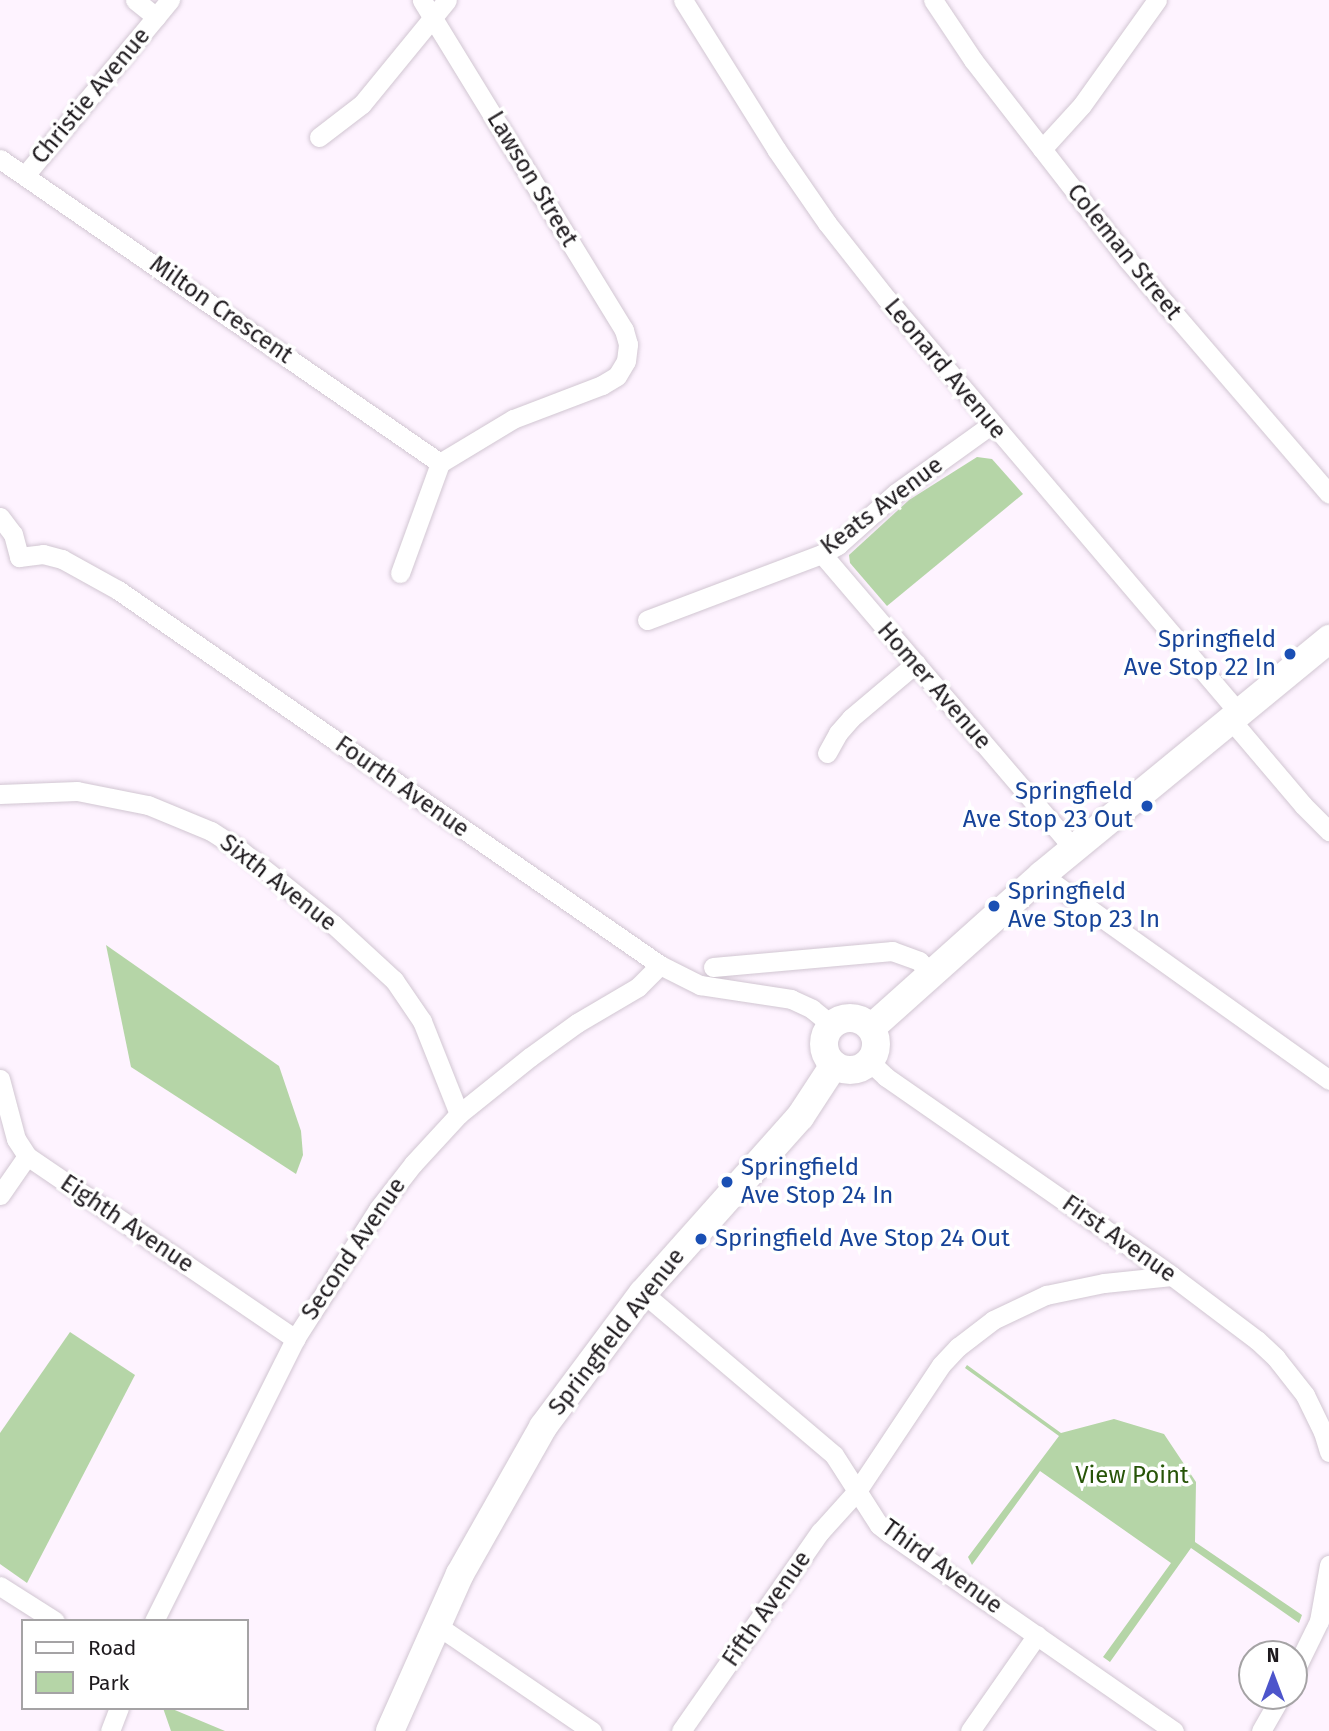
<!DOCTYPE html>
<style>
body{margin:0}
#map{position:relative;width:1329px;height:1731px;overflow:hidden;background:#fef3ff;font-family:"Fira Sans",sans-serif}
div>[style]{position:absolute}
.green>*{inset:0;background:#b5d5a7}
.roads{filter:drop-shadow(0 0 2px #d1c6d2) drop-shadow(0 0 2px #d1c6d2)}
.street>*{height:19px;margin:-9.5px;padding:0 9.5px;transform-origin:9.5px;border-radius:9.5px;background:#fff}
.secondary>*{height:28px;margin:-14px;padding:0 14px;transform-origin:14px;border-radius:14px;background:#fff}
.secondary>.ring{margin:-14px;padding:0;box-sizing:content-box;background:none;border:28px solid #fff;border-radius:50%}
.dots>*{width:19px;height:19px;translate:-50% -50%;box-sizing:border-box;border:4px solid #fff;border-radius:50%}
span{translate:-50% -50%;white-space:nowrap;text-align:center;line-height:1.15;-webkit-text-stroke:7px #fff;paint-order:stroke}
.street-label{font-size:24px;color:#1e1a1e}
.transit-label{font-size:24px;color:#164399}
.right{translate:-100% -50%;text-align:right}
.left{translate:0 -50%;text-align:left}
.park-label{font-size:24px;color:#275408}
.legend{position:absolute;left:21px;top:1619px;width:228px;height:91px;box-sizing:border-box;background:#fff;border:2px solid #a5a3a5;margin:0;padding:9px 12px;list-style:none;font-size:21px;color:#1e1a1e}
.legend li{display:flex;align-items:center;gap:14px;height:35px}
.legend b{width:35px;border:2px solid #a5a3a5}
.north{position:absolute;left:1238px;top:1640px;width:70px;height:70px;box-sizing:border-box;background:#fff;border:2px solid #a5a3a5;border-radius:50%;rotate:0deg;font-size:19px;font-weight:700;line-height:28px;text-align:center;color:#1e1a1e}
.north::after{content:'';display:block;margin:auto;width:24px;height:32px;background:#4d55cb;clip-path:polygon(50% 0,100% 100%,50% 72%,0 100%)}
</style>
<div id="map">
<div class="green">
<div style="clip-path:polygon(977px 457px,992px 459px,1023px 494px,887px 606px,850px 563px,849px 555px,909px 500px)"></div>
<div style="clip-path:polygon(106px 945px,279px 1066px,301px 1131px,303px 1155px,296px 1174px,131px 1067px)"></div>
<div style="clip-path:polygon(70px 1332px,135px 1375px,27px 1583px,0 1564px,0 1433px)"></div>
<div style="clip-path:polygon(967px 1365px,1061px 1433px,1114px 1419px,1164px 1434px,1196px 1482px,1195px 1542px,1302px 1615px,1299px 1623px,1191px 1548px,1110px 1662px,1103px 1657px,1171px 1563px,1040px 1471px,972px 1565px,968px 1557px,1059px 1436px,965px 1368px)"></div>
<div style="clip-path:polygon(163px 1708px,170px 1708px,225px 1731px,171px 1731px)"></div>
</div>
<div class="roads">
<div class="street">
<div style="left:135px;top:0;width:27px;rotate:39deg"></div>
<div style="left:683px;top:0;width:176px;rotate:58deg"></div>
<div style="left:776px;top:149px;width:90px;rotate:55.4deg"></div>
<div style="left:827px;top:223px;width:95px;rotate:51.8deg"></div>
<div style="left:886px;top:298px;width:545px;rotate:49.62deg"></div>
<div style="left:933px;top:0;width:72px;rotate:56.3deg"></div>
<div style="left:973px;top:60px;width:253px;rotate:52.2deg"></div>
<div style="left:1128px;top:260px;width:308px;rotate:49.3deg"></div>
<div style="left:319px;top:137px;width:54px;rotate:-37.5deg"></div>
<div style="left:362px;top:104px;width:134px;rotate:-50.7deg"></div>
<div style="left:1042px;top:149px;width:59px;rotate:-47.7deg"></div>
<div style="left:1082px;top:105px;width:129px;rotate:-54.5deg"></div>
<div style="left:0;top:159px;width:535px;rotate:34.64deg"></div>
<div style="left:440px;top:463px;width:85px;rotate:-31.1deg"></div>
<div style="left:513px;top:419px;width:95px;rotate:-20.9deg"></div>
<div style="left:602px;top:385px;width:17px;rotate:-31deg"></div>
<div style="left:617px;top:376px;width:17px;rotate:-59deg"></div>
<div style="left:626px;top:361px;width:17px;rotate:-83deg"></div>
<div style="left:628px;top:344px;width:15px;rotate:-106deg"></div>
<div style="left:624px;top:330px;width:387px;rotate:-121.5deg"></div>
<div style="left:26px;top:174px;width:226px;rotate:-50.4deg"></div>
<div style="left:0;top:517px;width:21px;rotate:53deg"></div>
<div style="left:13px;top:534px;width:24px;rotate:75deg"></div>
<div style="left:19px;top:557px;width:24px;rotate:-7deg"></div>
<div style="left:43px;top:554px;width:20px;rotate:15deg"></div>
<div style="left:62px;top:559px;width:64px;rotate:29deg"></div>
<div style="left:118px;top:590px;width:659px;rotate:34.68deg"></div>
<div style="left:660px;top:965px;width:45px;rotate:26.6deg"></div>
<div style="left:700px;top:985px;width:92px;rotate:8.7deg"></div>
<div style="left:791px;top:999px;width:23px;rotate:25deg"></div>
<div style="left:812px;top:1009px;width:26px;rotate:39deg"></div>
<div style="left:822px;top:554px;width:388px;rotate:49.5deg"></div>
<div style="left:400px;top:573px;width:117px;rotate:-70deg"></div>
<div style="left:647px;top:620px;width:187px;rotate:-20.7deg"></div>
<div style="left:822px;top:554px;width:18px;rotate:-29deg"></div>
<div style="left:838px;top:545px;width:78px;rotate:-41.9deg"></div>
<div style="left:896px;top:493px;width:118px;rotate:-35.7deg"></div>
<div style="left:1231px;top:720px;width:111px;rotate:49.7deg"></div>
<div style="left:1303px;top:805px;width:37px;rotate:45deg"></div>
<div style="left:827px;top:753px;width:23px;rotate:-61deg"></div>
<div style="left:838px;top:733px;width:20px;rotate:-49deg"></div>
<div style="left:851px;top:718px;width:85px;rotate:-40.2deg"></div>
<div style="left:0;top:794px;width:77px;rotate:-2.2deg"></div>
<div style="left:77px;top:791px;width:72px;rotate:11.2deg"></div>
<div style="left:148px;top:805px;width:68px;rotate:22.4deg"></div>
<div style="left:211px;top:831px;width:35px;rotate:33deg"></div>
<div style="left:240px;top:850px;width:119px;rotate:38.5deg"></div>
<div style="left:333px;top:924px;width:83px;rotate:42.6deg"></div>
<div style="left:394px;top:980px;width:50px;rotate:55.7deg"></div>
<div style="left:422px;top:1021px;width:100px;rotate:68.3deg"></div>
<div style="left:1042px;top:875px;width:353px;rotate:35.5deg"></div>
<div style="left:713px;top:967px;width:180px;rotate:-5.1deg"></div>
<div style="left:892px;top:951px;width:29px;rotate:20deg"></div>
<div style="left:919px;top:961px;width:16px;rotate:45deg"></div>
<div style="left:870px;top:1062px;width:22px;rotate:43deg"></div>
<div style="left:886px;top:1077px;width:348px;rotate:34.8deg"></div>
<div style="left:1172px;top:1276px;width:106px;rotate:37deg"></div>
<div style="left:1257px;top:1340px;width:26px;rotate:43deg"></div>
<div style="left:1276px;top:1358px;width:47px;rotate:51.9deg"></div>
<div style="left:1305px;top:1395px;width:41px;rotate:64.1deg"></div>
<div style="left:1323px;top:1432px;width:21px;rotate:73deg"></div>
<div style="left:0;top:1079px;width:62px;rotate:75.1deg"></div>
<div style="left:16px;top:1139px;width:20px;rotate:57deg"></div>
<div style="left:27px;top:1156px;width:325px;rotate:34.3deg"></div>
<div style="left:0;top:1195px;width:47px;rotate:-55.3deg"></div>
<div style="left:643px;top:1293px;width:250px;rotate:40.3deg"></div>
<div style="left:834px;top:1455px;width:83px;rotate:57.3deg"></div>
<div style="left:879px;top:1525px;width:13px;rotate:39deg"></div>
<div style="left:889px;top:1533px;width:347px;rotate:34.8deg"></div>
<div style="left:0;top:1586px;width:65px;rotate:32.5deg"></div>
<div style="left:154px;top:1621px;width:315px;rotate:-63.4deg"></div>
<div style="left:295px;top:1339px;width:154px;rotate:-57.4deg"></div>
<div style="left:378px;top:1209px;width:57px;rotate:-52.1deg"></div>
<div style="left:413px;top:1164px;width:68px;rotate:-47.4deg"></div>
<div style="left:459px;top:1114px;width:91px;rotate:-38.8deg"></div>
<div style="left:530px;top:1057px;width:58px;rotate:-35.9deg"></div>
<div style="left:577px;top:1023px;width:71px;rotate:-30.5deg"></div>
<div style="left:638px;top:987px;width:31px;rotate:-45deg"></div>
<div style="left:435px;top:1624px;width:190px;rotate:34.3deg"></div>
<div style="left:1294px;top:1672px;width:57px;rotate:-63.9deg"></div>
<div style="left:1319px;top:1621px;width:57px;rotate:-79.9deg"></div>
<div style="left:110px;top:1731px;width:25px;rotate:-69deg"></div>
<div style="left:681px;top:1731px;width:243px;rotate:-55.1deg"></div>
<div style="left:820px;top:1532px;width:55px;rotate:-47.9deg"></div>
<div style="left:857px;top:1491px;width:151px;rotate:-56.3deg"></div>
<div style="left:941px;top:1365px;width:25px;rotate:-47deg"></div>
<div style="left:958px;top:1347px;width:44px;rotate:-37.6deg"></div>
<div style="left:993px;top:1320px;width:59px;rotate:-25.3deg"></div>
<div style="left:1046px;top:1295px;width:59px;rotate:-11.7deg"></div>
<div style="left:1104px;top:1283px;width:68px;rotate:-5.9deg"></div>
<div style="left:970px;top:1731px;width:117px;rotate:-55.1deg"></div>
<div style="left:1261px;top:1731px;width:40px;rotate:-60.3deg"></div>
</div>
<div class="secondary">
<div class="ring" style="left:824px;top:1018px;width:24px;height:24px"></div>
<div style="left:871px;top:1028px;width:229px;rotate:-41.8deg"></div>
<div style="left:1042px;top:875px;width:372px;rotate:-39.4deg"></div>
<div style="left:390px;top:1731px;width:172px;rotate:-66deg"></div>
<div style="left:460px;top:1574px;width:169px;rotate:-60.5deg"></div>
<div style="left:543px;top:1427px;width:167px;rotate:-53.3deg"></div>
<div style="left:643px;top:1293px;width:236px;rotate:-48.3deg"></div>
<div style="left:800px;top:1117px;width:62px;rotate:-56.8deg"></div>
</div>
</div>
<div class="dots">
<div style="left:1290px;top:654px;background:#1a4fb4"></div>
<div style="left:1147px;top:806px;background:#1a4fb4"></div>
<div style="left:994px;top:906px;background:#1a4fb4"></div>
<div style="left:727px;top:1182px;background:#1a4fb4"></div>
<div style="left:701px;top:1239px;background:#1a4fb4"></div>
</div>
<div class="street-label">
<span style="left:91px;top:96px;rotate:-50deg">Christie Avenue</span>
<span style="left:532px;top:179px;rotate:59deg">Lawson Street</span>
<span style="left:1124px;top:252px;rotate:51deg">Coleman Street</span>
<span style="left:221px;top:310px;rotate:35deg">Milton Crescent</span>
<span style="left:945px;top:369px;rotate:50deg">Leonard Avenue</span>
<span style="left:882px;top:506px;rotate:-37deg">Keats Avenue</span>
<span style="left:934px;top:686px;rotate:49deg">Homer Avenue</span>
<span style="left:402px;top:787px;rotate:35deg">Fourth Avenue</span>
<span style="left:278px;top:883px;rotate:38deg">Sixth Avenue</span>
<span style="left:127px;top:1224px;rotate:34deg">Eighth Avenue</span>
<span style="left:1119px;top:1239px;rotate:35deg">First Avenue</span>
<span style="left:354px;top:1249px;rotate:-56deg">Second Avenue</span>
<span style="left:617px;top:1332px;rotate:-52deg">Springfield Avenue</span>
<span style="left:942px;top:1567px;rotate:36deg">Third Avenue</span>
<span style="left:767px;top:1609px;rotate:-55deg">Fifth Avenue</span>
</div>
<div class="transit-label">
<span class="right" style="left:1276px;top:654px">Springfield<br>Ave Stop 22 In</span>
<span class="right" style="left:1133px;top:806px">Springfield<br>Ave Stop 23 Out</span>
<span class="left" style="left:1008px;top:906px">Springfield<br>Ave Stop 23 In</span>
<span class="left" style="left:741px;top:1182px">Springfield<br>Ave Stop 24 In</span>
<span class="left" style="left:715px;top:1239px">Springfield Ave Stop 24 Out</span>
</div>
<div class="park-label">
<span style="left:1132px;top:1476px">View Point</span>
</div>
<ul class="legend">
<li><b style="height:9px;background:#fff"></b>Road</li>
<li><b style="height:19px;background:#b5d5a7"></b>Park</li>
</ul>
<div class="north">N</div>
</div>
